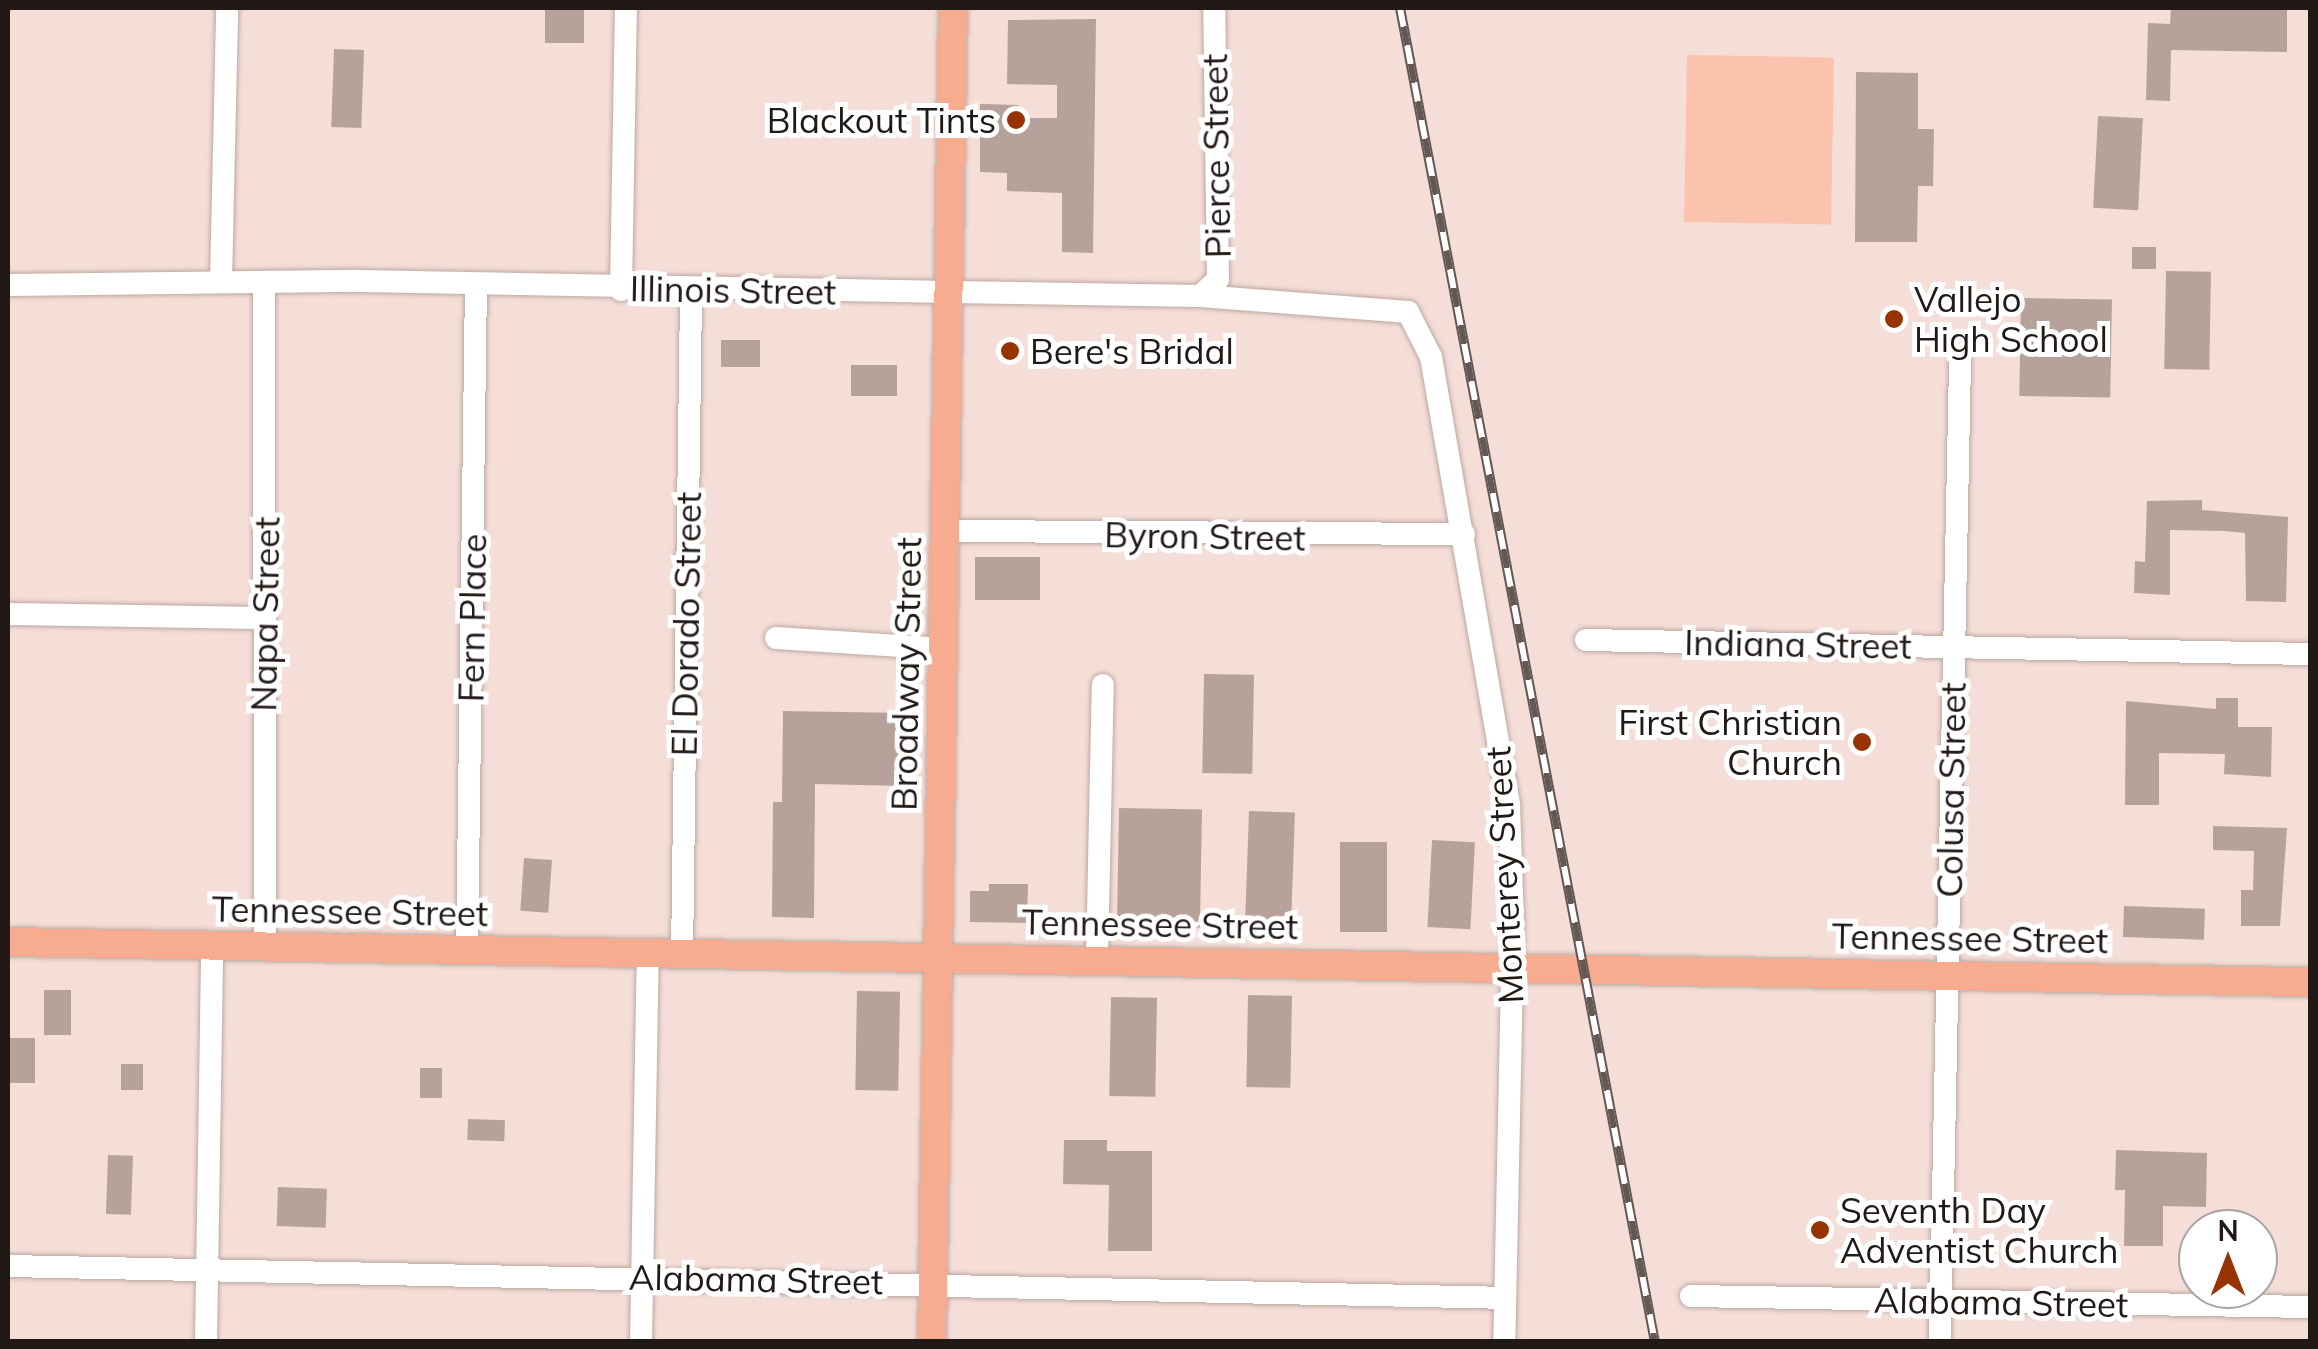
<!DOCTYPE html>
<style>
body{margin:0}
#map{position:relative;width:2318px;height:1349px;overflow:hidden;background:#f4ded7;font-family:Mulish,sans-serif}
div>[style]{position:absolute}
.green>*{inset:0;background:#fbc3ae;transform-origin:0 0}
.building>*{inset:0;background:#b6a29a;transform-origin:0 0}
.roads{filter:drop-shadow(0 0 2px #bda8a1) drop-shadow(0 0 2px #bda8a1)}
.minor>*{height:22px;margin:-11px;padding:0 11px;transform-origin:11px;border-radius:11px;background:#fff}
.major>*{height:28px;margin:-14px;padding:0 14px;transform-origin:14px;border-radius:14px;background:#f7ac8f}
.rail>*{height:10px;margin-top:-5px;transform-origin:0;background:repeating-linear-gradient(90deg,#fff 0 19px,#645854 0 38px);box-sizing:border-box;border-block:2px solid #645854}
.dots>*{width:28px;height:28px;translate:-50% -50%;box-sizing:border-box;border:5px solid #fff;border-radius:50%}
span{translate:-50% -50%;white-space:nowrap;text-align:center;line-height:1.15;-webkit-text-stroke:10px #fff;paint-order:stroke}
.poi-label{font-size:35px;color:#201916}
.right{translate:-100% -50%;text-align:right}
.left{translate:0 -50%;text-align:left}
.street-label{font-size:35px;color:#201916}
.frame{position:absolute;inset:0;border:10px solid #201916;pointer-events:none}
.north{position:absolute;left:2178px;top:1209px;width:100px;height:100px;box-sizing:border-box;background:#fff;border:2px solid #a6a3a2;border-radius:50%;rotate:0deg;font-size:28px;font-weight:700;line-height:40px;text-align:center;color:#201916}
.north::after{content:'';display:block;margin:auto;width:35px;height:45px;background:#983300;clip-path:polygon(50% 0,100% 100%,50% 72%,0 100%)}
</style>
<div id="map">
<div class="green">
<div style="left:1687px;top:55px;width:147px;height:167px;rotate:1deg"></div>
</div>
<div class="building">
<div style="left:545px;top:8px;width:39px;height:35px"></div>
<div style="clip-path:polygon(2171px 8px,2287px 8px,2287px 52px,2171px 50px,2170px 101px,2146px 100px,2148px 23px,2170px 24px)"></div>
<div style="clip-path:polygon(1096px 19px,1093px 253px,1062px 252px,1062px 193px,1007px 191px,1007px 173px,980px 172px,980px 104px,1019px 105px,1019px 118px,1057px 118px,1057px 85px,1007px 84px,1008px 20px)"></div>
<div style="left:334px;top:49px;width:30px;height:78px;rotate:2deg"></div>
<div style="clip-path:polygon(1856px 72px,1918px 73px,1918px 129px,1934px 129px,1933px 186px,1918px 186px,1917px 242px,1855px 242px)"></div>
<div style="left:2098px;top:116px;width:45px;height:92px;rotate:3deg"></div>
<div style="left:2132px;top:247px;width:24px;height:22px"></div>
<div style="left:2166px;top:271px;width:45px;height:98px;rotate:1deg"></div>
<div style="left:2021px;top:298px;width:91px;height:98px;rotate:1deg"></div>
<div style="left:721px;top:340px;width:39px;height:27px"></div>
<div style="left:851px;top:365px;width:46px;height:31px"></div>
<div style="clip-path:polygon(2202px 500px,2202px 510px,2288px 517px,2286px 602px,2246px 601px,2245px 533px,2224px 531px,2170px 530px,2170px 595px,2134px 593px,2135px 561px,2145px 562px,2147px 501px)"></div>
<div style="left:975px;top:557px;width:65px;height:43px"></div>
<div style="left:1204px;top:674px;width:50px;height:99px;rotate:1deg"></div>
<div style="clip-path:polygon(2216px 698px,2238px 698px,2238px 727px,2272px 727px,2271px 777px,2224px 774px,2225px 754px,2159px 753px,2159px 805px,2125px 805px,2126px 701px,2216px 709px)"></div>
<div style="clip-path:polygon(783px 711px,905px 713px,904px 786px,815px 784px,814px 918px,772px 917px,773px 802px,782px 802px)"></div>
<div style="left:1119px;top:808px;width:83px;height:118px;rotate:1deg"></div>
<div style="left:1249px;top:811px;width:46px;height:113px;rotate:2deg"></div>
<div style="clip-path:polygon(2213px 826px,2287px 828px,2280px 926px,2241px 926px,2241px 890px,2253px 890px,2254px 851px,2213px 850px)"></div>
<div style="left:1432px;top:840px;width:43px;height:87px;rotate:3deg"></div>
<div style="left:1340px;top:842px;width:47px;height:90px"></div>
<div style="left:524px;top:858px;width:28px;height:53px;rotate:4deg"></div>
<div style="clip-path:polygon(989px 884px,1028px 884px,1027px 923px,970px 922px,970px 891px,989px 891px)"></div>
<div style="left:2124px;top:906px;width:81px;height:31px;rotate:2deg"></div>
<div style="left:44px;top:990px;width:27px;height:45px"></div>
<div style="left:857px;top:991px;width:43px;height:99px;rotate:1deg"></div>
<div style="left:1248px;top:995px;width:44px;height:92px;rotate:1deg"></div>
<div style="left:1111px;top:997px;width:46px;height:99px;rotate:1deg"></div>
<div style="left:8px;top:1038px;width:27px;height:45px"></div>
<div style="left:121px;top:1064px;width:22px;height:26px"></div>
<div style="left:420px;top:1068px;width:22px;height:30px"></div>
<div style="left:468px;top:1119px;width:37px;height:21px;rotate:2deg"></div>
<div style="clip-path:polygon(1064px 1140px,1107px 1140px,1107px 1151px,1152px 1151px,1152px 1251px,1108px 1251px,1109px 1185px,1063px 1184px)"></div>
<div style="clip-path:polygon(2116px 1150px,2207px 1153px,2206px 1207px,2163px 1206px,2163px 1246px,2124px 1246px,2125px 1190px,2115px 1190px)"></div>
<div style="left:108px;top:1155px;width:25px;height:59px;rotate:2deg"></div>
<div style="left:278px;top:1187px;width:49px;height:39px;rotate:2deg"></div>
</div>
<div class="roads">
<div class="minor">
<div style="left:221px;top:281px;width:273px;rotate:-88.7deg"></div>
<div style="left:264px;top:282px;width:664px;rotate:89.91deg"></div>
<div style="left:8px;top:285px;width:351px;rotate:-0.7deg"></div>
<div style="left:359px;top:281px;width:591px;rotate:1.07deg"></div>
<div style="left:950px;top:292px;width:250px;rotate:0.9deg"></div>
<div style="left:1200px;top:296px;width:209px;rotate:4.4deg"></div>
<div style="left:1408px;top:312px;width:51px;rotate:62.9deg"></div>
<div style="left:1431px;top:357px;width:455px;rotate:80.1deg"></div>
<div style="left:1509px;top:805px;width:123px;rotate:88.1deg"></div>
<div style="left:1513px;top:928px;width:414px;rotate:91.2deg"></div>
<div style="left:621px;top:290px;width:282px;rotate:-89deg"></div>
<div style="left:1200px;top:296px;width:25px;rotate:-43deg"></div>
<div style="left:1218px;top:279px;width:271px;rotate:-90.8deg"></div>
<div style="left:946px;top:531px;width:518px;rotate:0.33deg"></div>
<div style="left:8px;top:614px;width:257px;rotate:0.9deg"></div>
<div style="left:776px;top:638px;width:169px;rotate:3.7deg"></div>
<div style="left:1586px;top:640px;width:724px;rotate:1.11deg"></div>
<div style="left:467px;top:951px;width:666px;rotate:-89.23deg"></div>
<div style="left:682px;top:956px;width:664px;rotate:-89.22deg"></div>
<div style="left:1097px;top:960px;width:275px;rotate:-88.8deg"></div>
<div style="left:8px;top:1266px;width:1497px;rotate:1.22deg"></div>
<div style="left:1691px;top:1296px;width:619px;rotate:1.02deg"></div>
<div style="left:206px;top:1342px;width:397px;rotate:-89.1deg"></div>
<div style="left:641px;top:1342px;width:387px;rotate:-89deg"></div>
<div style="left:1940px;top:1342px;width:983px;rotate:-88.83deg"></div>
</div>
<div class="major">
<div style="left:8px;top:942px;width:2302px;rotate:1deg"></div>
<div style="left:932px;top:1342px;width:1334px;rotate:-89.1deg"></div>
</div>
</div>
<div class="rail">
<div style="left:1400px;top:8px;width:1358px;rotate:79.18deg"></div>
</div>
<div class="dots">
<div style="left:1016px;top:120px;background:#983300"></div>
<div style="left:1894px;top:319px;background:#983300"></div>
<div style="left:1010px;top:351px;background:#983300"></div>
<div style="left:1862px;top:742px;background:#983300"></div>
<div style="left:1820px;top:1230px;background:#983300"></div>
</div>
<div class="poi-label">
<span class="right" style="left:996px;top:120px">Blackout Tints</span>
<span class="left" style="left:1914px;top:319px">Vallejo<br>High School</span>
<span class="left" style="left:1030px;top:351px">Bere's Bridal</span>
<span class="right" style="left:1842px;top:742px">First Christian<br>Church</span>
<span class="left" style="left:1840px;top:1230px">Seventh Day<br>Adventist Church</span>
</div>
<div class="street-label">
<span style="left:1216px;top:156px;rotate:-91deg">Pierce Street</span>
<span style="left:733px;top:290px;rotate:1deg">Illinois Street</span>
<span style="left:1205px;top:536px;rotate:1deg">Byron Street</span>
<span style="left:265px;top:614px;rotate:-89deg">Napa Street</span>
<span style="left:472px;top:618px;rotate:-89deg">Fern Place</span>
<span style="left:686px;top:624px;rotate:-89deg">El Dorado Street</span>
<span style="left:1798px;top:644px;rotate:1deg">Indiana Street</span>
<span style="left:906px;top:674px;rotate:-89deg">Broadway Street</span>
<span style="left:1951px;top:790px;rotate:-89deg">Colusa Street</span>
<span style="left:1504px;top:875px;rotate:-93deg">Monterey Street</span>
<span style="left:350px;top:911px;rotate:1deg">Tennessee Street</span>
<span style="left:1160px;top:924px;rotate:1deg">Tennessee Street</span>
<span style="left:1970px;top:938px;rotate:1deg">Tennessee Street</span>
<span style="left:756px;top:1279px;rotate:1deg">Alabama Street</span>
<span style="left:2001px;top:1302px;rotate:1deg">Alabama Street</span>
</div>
<div class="frame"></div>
<div class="north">N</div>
</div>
